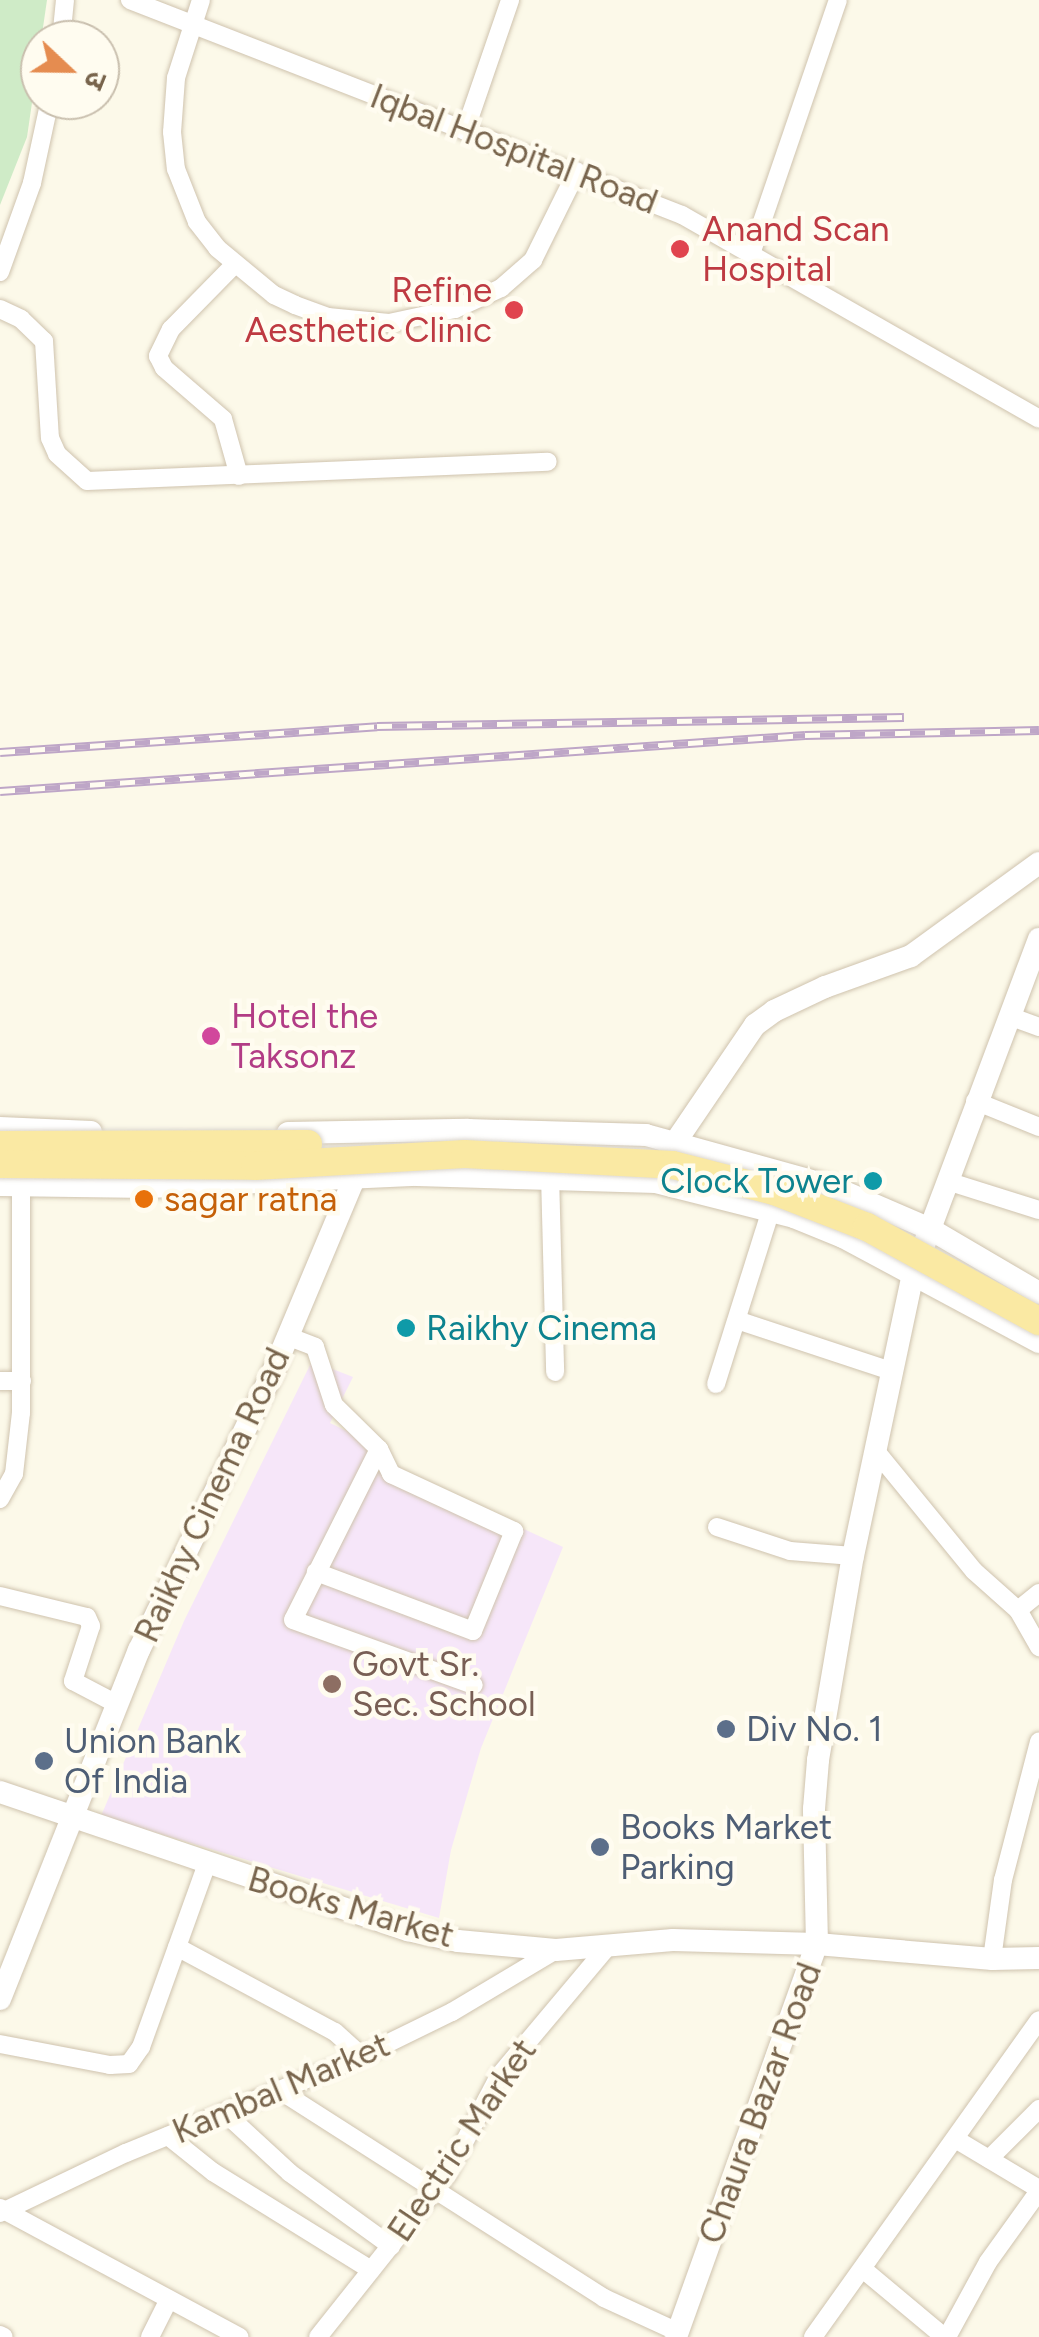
<!DOCTYPE html>
<meta charset="utf-8">
<style>
body{margin:0}
#map{position:relative;width:1039px;height:2337px;overflow:hidden;background:#fcf9e9;font-family:Figtree,"Noto Sans Devanagari",sans-serif}
div>[style]{position:absolute}
.education>*{inset:0;background:#f6e6f9}
.green>*{inset:0;background:#cfebc7}
.roads{filter:drop-shadow(0 0 2px #cfc3ae) drop-shadow(0 0 2px #cfc3ae)}
.minor>*{height:18px;margin:-9px;padding:0 9px;transform-origin:9px;border-radius:9px;background:#fff}
.tertiary>*{height:22px;margin:-11px;padding:0 11px;transform-origin:11px;border-radius:11px;background:#fff}
.rail>*{height:9px;margin-top:-4.5px;transform-origin:0;background:repeating-linear-gradient(90deg,#fffcf0 0 15px,#bea6c7 0 30px);box-sizing:border-box;border-block:2px solid #bea6c7}
.bridges{filter:drop-shadow(0 0 2px #dcd7d0) drop-shadow(0 0 2px #dcd7d0)}
.primary-bridge>*{height:28px;margin:-14px;padding:0 14px;transform-origin:14px;border-radius:14px;background:#fae9a3}
.dots>*{width:28px;height:28px;translate:-50% -50%;box-sizing:border-box;border:5px solid #fffcf0;border-radius:50%}
span{translate:-50% -50%;white-space:nowrap;text-align:center;line-height:1.15;-webkit-text-stroke:9px #fffcf0;paint-order:stroke}
.street-label{font-size:35px;color:#78644c}
.health-label{font-size:35px;color:#be3a42}
.left{translate:0 -50%;text-align:left}
.right{translate:-100% -50%;text-align:right}
.hotel-label{font-size:35px;color:#b23c85}
.culture-label{font-size:35px;color:#0d838f}
.food-label{font-size:35px;color:#c56008}
.education-label{font-size:35px;color:#785e54}
.service-label{font-size:35px;color:#4e5e75}
.north{position:absolute;left:20px;top:20px;width:100px;height:100px;box-sizing:border-box;background:#fffcf0;border:2px solid #c9bfae;border-radius:50%;rotate:112deg;font-size:28px;font-weight:700;line-height:40px;text-align:center;color:#78644c}
.north::after{content:'';display:block;margin:auto;width:35px;height:45px;background:#e58c50;clip-path:polygon(50% 0,100% 100%,50% 72%,0 100%)}
</style>
<div id="map">
<div class="education">
<div style="clip-path:polygon(312px 1361px,353px 1377px,330px 1423px,382px 1448px,384px 1465px,563px 1547px,481px 1748px,451px 1850px,439px 1918px,101px 1816px,184px 1621px)"></div>
</div>
<div class="green">
<div style="clip-path:polygon(0 0,47px 0,27px 137px,0 205px)"></div>
</div>
<div class="roads">
<div class="minor">
<div style="left:130px;top:0;width:592px;rotate:21.28deg"></div>
<div style="left:682px;top:215px;width:411px;rotate:29.7deg"></div>
<div style="left:201px;top:0;width:82px;rotate:107.8deg"></div>
<div style="left:176px;top:78px;width:54px;rotate:94.2deg"></div>
<div style="left:172px;top:132px;width:37px;rotate:84deg"></div>
<div style="left:176px;top:169px;width:57px;rotate:68.4deg"></div>
<div style="left:197px;top:222px;width:33px;rotate:52deg"></div>
<div style="left:217px;top:248px;width:74px;rotate:39.5deg"></div>
<div style="left:274px;top:295px;width:23px;rotate:25deg"></div>
<div style="left:295px;top:305px;width:35px;rotate:20deg"></div>
<div style="left:328px;top:317px;width:61px;rotate:5.6deg"></div>
<div style="left:389px;top:323px;width:67px;rotate:-12deg"></div>
<div style="left:455px;top:309px;width:51px;rotate:-24.5deg"></div>
<div style="left:501px;top:288px;width:43px;rotate:-41.2deg"></div>
<div style="left:533px;top:260px;width:99px;rotate:-63.7deg"></div>
<div style="left:61px;top:40px;width:40px;rotate:-84.3deg"></div>
<div style="left:465px;top:131px;width:139px;rotate:-71deg"></div>
<div style="left:752px;top:251px;width:265px;rotate:-71.1deg"></div>
<div style="left:234px;top:265px;width:90px;rotate:134.5deg"></div>
<div style="left:171px;top:329px;width:30px;rotate:116deg"></div>
<div style="left:158px;top:356px;width:13px;rotate:63deg"></div>
<div style="left:164px;top:368px;width:78px;rotate:40.8deg"></div>
<div style="left:223px;top:419px;width:59px;rotate:74.3deg"></div>
<div style="left:0;top:272px;width:95px;rotate:-70.2deg"></div>
<div style="left:32px;top:183px;width:85px;rotate:-77.8deg"></div>
<div style="left:0;top:309px;width:23px;rotate:25deg"></div>
<div style="left:21px;top:319px;width:32px;rotate:44deg"></div>
<div style="left:44px;top:341px;width:97px;rotate:86.5deg"></div>
<div style="left:50px;top:438px;width:17px;rotate:66deg"></div>
<div style="left:57px;top:454px;width:40px;rotate:42deg"></div>
<div style="left:87px;top:481px;width:461px;rotate:-2.4deg"></div>
<div style="left:1009px;top:1016px;width:32px;rotate:20deg"></div>
<div style="left:975px;top:1101px;width:69px;rotate:22.1deg"></div>
<div style="left:550px;top:1175px;width:197px;rotate:88.5deg"></div>
<div style="left:947px;top:1181px;width:96px;rotate:17.5deg"></div>
<div style="left:737px;top:1320px;width:162px;rotate:18.3deg"></div>
<div style="left:287px;top:1336px;width:30px;rotate:21deg"></div>
<div style="left:315px;top:1347px;width:61px;rotate:71.9deg"></div>
<div style="left:334px;top:1405px;width:63px;rotate:44.4deg"></div>
<div style="left:379px;top:1449px;width:28px;rotate:64deg"></div>
<div style="left:391px;top:1474px;width:136px;rotate:24.9deg"></div>
<div style="left:514px;top:1531px;width:108px;rotate:112.3deg"></div>
<div style="left:473px;top:1631px;width:168px;rotate:-159.4deg"></div>
<div style="left:0;top:1381px;width:22px"></div>
<div style="left:716px;top:1384px;width:182px;rotate:-72.5deg"></div>
<div style="left:379px;top:1449px;width:191px;rotate:116.7deg"></div>
<div style="left:293px;top:1620px;width:192px;rotate:19.8deg"></div>
<div style="left:875px;top:1450px;width:156px;rotate:50.7deg"></div>
<div style="left:974px;top:1571px;width:59px;rotate:41.6deg"></div>
<div style="left:1018px;top:1610px;width:43px;rotate:60.4deg"></div>
<div style="left:0;top:1499px;width:29px;rotate:-61deg"></div>
<div style="left:14px;top:1474px;width:61px;rotate:-83.5deg"></div>
<div style="left:21px;top:1413px;width:228px;rotate:-90deg"></div>
<div style="left:717px;top:1527px;width:77px;rotate:18.2deg"></div>
<div style="left:790px;top:1551px;width:63px;rotate:4.5deg"></div>
<div style="left:0;top:1596px;width:89px;rotate:13.6deg"></div>
<div style="left:87px;top:1617px;width:10px;rotate:66deg"></div>
<div style="left:91px;top:1626px;width:58px;rotate:108.1deg"></div>
<div style="left:73px;top:1681px;width:50px;rotate:27.6deg"></div>
<div style="left:1018px;top:1610px;width:27px;rotate:-39deg"></div>
<div style="left:177px;top:1947px;width:179px;rotate:28.3deg"></div>
<div style="left:335px;top:2032px;width:36px;rotate:42deg"></div>
<div style="left:992px;top:1959px;width:80px;rotate:-82.1deg"></div>
<div style="left:1003px;top:1880px;width:143px;rotate:-75.4deg"></div>
<div style="left:0;top:2044px;width:112px;rotate:10.8deg"></div>
<div style="left:110px;top:2065px;width:19px;rotate:-3deg"></div>
<div style="left:129px;top:2064px;width:21px;rotate:-55deg"></div>
<div style="left:141px;top:2047px;width:195px;rotate:-70.2deg"></div>
<div style="left:279px;top:2090px;width:386px;rotate:32.6deg"></div>
<div style="left:604px;top:2298px;width:81px;rotate:24.7deg"></div>
<div style="left:225px;top:2113px;width:88px;rotate:42.7deg"></div>
<div style="left:290px;top:2173px;width:125px;rotate:35.9deg"></div>
<div style="left:168px;top:2136px;width:58px;rotate:38.7deg"></div>
<div style="left:213px;top:2172px;width:186px;rotate:31.8deg"></div>
<div style="left:957px;top:2140px;width:96px;rotate:30.9deg"></div>
<div style="left:989px;top:2159px;width:71px;rotate:-45deg"></div>
<div style="left:0;top:2208px;width:272px;rotate:28.3deg"></div>
<div style="left:0;top:2213px;width:140px;rotate:-25.5deg"></div>
<div style="left:126px;top:2153px;width:255px;rotate:-22.3deg"></div>
<div style="left:362px;top:2056px;width:100px;rotate:-26.1deg"></div>
<div style="left:452px;top:2012px;width:121px;rotate:-30.8deg"></div>
<div style="left:864px;top:2270px;width:104px;rotate:39.9deg"></div>
<div style="left:0;top:2335px;width:4px;rotate:27deg"></div>
<div style="left:150px;top:2337px;width:42px;rotate:-63.4deg"></div>
<div style="left:318px;top:2337px;width:207px;rotate:-51.5deg"></div>
<div style="left:447px;top:2175px;width:112px;rotate:-62.3deg"></div>
<div style="left:499px;top:2076px;width:170px;rotate:-50deg"></div>
<div style="left:813px;top:2337px;width:389px;rotate:-54.5deg"></div>
<div style="left:947px;top:2337px;width:85px;rotate:-61.3deg"></div>
<div style="left:988px;top:2262px;width:87px;rotate:-54.3deg"></div>
</div>
<div class="tertiary">
<div style="left:0;top:1128px;width:91px;rotate:2.5deg"></div>
<div style="left:288px;top:1133px;width:180px;rotate:-1deg"></div>
<div style="left:468px;top:1130px;width:178px;rotate:1.6deg"></div>
<div style="left:646px;top:1135px;width:194px;rotate:15.5deg"></div>
<div style="left:833px;top:1187px;width:106px;rotate:23.4deg"></div>
<div style="left:930px;top:1229px;width:126px;rotate:30.4deg"></div>
<div style="left:670px;top:1150px;width:151px;rotate:-55.8deg"></div>
<div style="left:755px;top:1025px;width:24px;rotate:-36deg"></div>
<div style="left:774px;top:1011px;width:56px;rotate:-25.2deg"></div>
<div style="left:825px;top:987px;width:91px;rotate:-19.8deg"></div>
<div style="left:911px;top:956px;width:158px;rotate:-36deg"></div>
<div style="left:0;top:1185px;width:149px;rotate:0.8deg"></div>
<div style="left:149px;top:1187px;width:268px;rotate:-2.6deg"></div>
<div style="left:417px;top:1175px;width:239px;rotate:1.7deg"></div>
<div style="left:656px;top:1182px;width:142px;rotate:14.2deg"></div>
<div style="left:794px;top:1217px;width:53px;rotate:22.2deg"></div>
<div style="left:843px;top:1237px;width:222px;rotate:28.2deg"></div>
<div style="left:0;top:1792px;width:431px;rotate:18.7deg"></div>
<div style="left:408px;top:1930px;width:51px;rotate:12.4deg"></div>
<div style="left:458px;top:1941px;width:98px;rotate:5.2deg"></div>
<div style="left:556px;top:1950px;width:117px;rotate:-4.9deg"></div>
<div style="left:673px;top:1940px;width:144px;rotate:1.6deg"></div>
<div style="left:817px;top:1944px;width:176px;rotate:4.9deg"></div>
<div style="left:992px;top:1959px;width:47px;rotate:-1.2deg"></div>
<div style="left:0;top:1999px;width:376px;rotate:-68.3deg"></div>
<div style="left:139px;top:1650px;width:306px;rotate:-64.3deg"></div>
<div style="left:272px;top:1374px;width:214px;rotate:-67.2deg"></div>
<div style="left:676px;top:2337px;width:418px;rotate:-70.3deg"></div>
<div style="left:817px;top:1944px;width:135px;rotate:-91.3deg"></div>
<div style="left:814px;top:1809px;width:49px;rotate:-85.3deg"></div>
<div style="left:818px;top:1760px;width:207px;rotate:-80.3deg"></div>
<div style="left:853px;top:1556px;width:288px;rotate:-78deg"></div>
<div style="left:913px;top:1274px;width:358px;rotate:-69.4deg"></div>
</div>
</div>
<div class="rail">
<div style="left:0;top:752px;width:378px;rotate:-3.9deg"></div>
<div style="left:377px;top:726px;width:527px;rotate:-0.98deg"></div>
<div style="left:0;top:791px;width:807px;rotate:-3.98deg"></div>
<div style="left:805px;top:735px;width:234px;rotate:-1.2deg"></div>
</div>
<div class="bridges">
<div class="primary-bridge">
<div style="left:0;top:1145px;width:308px;rotate:-0.2deg"></div>
<div style="left:0;top:1164px;width:255px;rotate:0.4deg"></div>
<div style="left:255px;top:1166px;width:210px;rotate:-3.3deg"></div>
<div style="left:465px;top:1154px;width:208px;rotate:3deg"></div>
<div style="left:673px;top:1165px;width:104px;rotate:14.4deg"></div>
<div style="left:774px;top:1191px;width:100px;rotate:21.2deg"></div>
<div style="left:867px;top:1227px;width:196px;rotate:28.7deg"></div>
</div>
</div>
<div class="dots">
<div style="left:680px;top:249px;background:#e0444e"></div>
<div style="left:514px;top:310px;background:#e0444e"></div>
<div style="left:211px;top:1036px;background:#d1479c"></div>
<div style="left:873px;top:1181px;background:#0f9aa8"></div>
<div style="left:144px;top:1199px;background:#e8710a"></div>
<div style="left:406px;top:1328px;background:#0f9aa8"></div>
<div style="left:332px;top:1684px;background:#8d6e63"></div>
<div style="left:726px;top:1729px;background:#5c6f8a"></div>
<div style="left:44px;top:1761px;background:#5c6f8a"></div>
<div style="left:600px;top:1847px;background:#5c6f8a"></div>
</div>
<div class="street-label">
<span style="left:514px;top:149px;rotate:21deg">Iqbal Hospital Road</span>
<span style="left:212px;top:1495px;rotate:-65deg">Raikhy Cinema Road</span>
<span style="left:351px;top:1907px;rotate:16deg">Books Market</span>
<span style="left:281px;top:2088px;rotate:-23deg">Kambal Market</span>
<span style="left:760px;top:2103px;rotate:-70deg">Chaura Bazar Road</span>
<span style="left:462px;top:2140px;rotate:-56deg">Electric Market</span>
</div>
<div class="health-label">
<span class="left" style="left:702px;top:249px">Anand Scan<br>Hospital</span>
<span class="right" style="left:492px;top:310px">Refine<br>Aesthetic Clinic</span>
</div>
<div class="hotel-label">
<span class="left" style="left:231px;top:1036px">Hotel the<br>Taksonz</span>
</div>
<div class="culture-label">
<span class="right" style="left:853px;top:1181px">Clock Tower</span>
<span class="left" style="left:426px;top:1328px">Raikhy Cinema</span>
</div>
<div class="food-label">
<span class="left" style="left:164px;top:1199px">sagar ratna</span>
</div>
<div class="education-label">
<span class="left" style="left:352px;top:1684px">Govt Sr.<br>Sec. School</span>
</div>
<div class="service-label">
<span class="left" style="left:746px;top:1729px">Div No. 1</span>
<span class="left" style="left:64px;top:1761px">Union Bank<br>Of India</span>
<span class="left" style="left:620px;top:1847px">Books Market<br>Parking</span>
</div>
<div class="north">उ</div>
</div>
